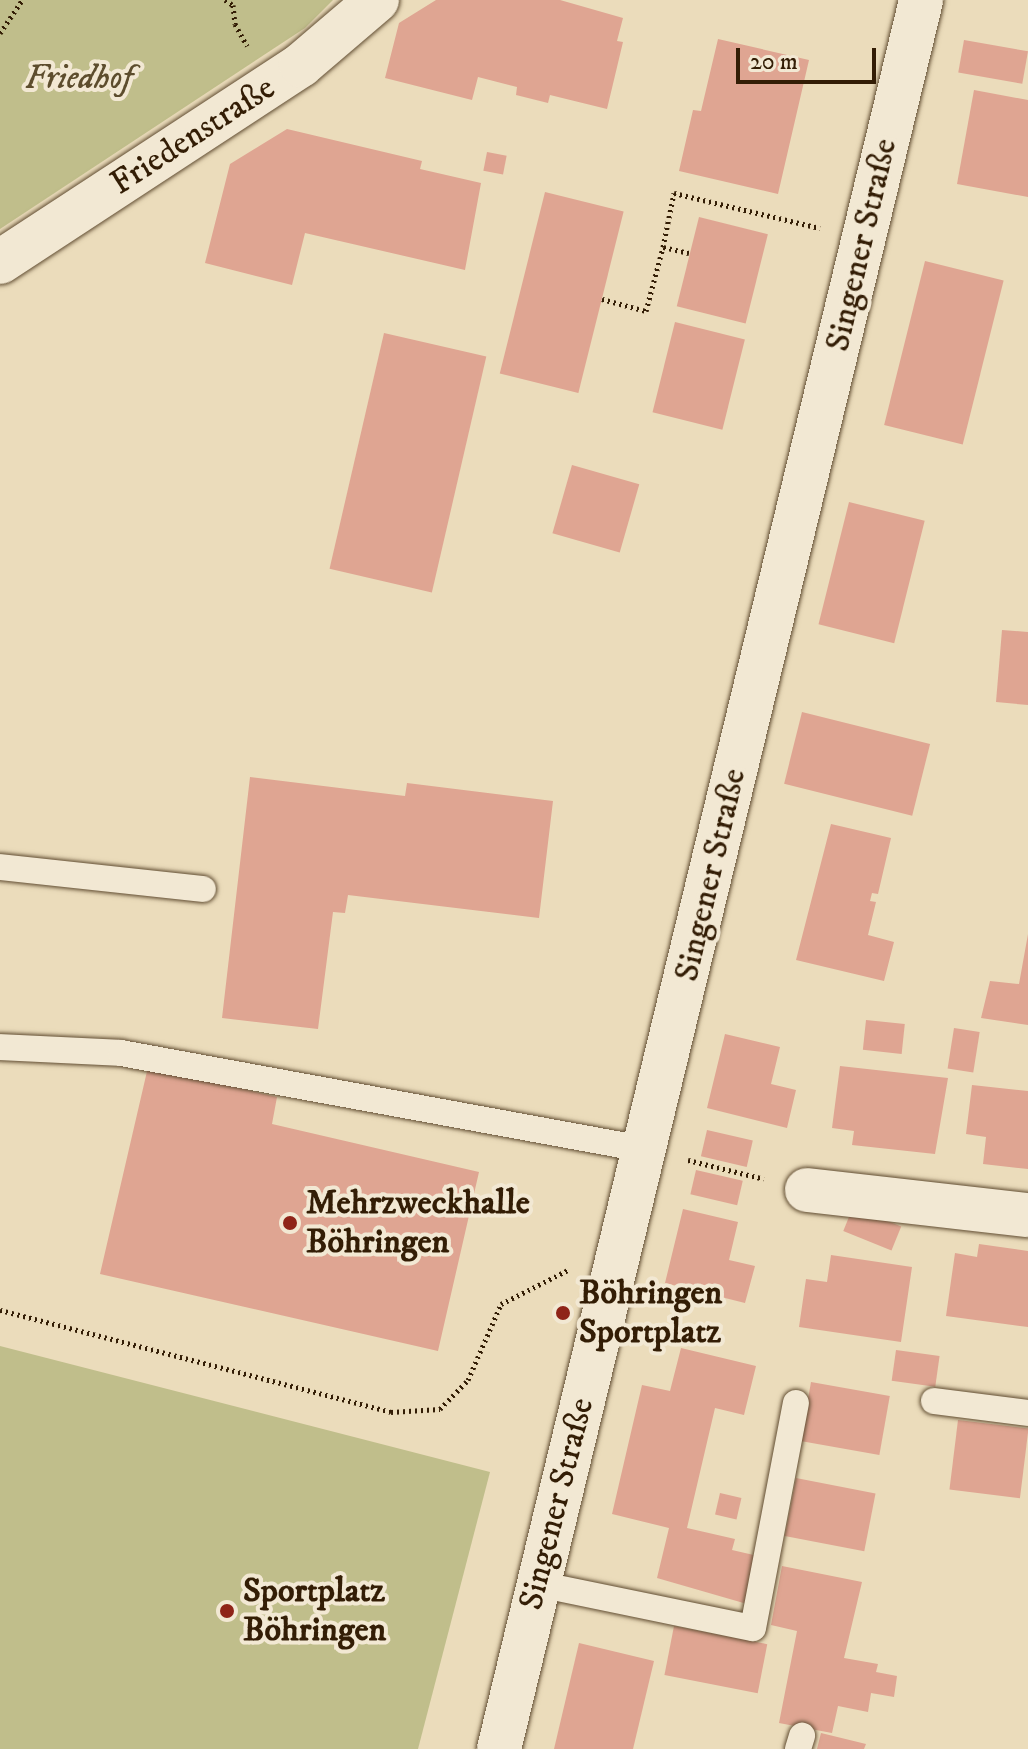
<!DOCTYPE html>
<meta charset="utf-8">
<style>
body{margin:0}
#map{position:relative;width:1028px;height:1749px;overflow:hidden;background:#ebdcbb;font-family:"IM FELL DW Pica",serif}
div>[style]{position:absolute}
.green>*{inset:0;background:#c0be8b}
.building>*{inset:0;background:#dfa592;transform-origin:0 0}
.path>*{height:5px;margin-top:-2.5px;transform-origin:0;background:repeating-linear-gradient(90deg,#331d05 0 2px,transparent 0 6px)}
.roads{filter:drop-shadow(0 0 2px #614d32) drop-shadow(0 0 2px #614d32)}
.lane>*{height:26px;margin:-13px;padding:0 13px;transform-origin:13px;border-radius:13px;background:#f2e8d3}
.street>*{height:44px;margin:-22px;padding:0 22px;transform-origin:22px;border-radius:22px;background:#f2e8d3}
.secondary>*{height:44px;margin:-22px;padding:0 22px;transform-origin:22px;border-radius:22px;background:#f2e8d3}
.dots>*{width:22px;height:22px;translate:-50% -50%;box-sizing:border-box;border:4px solid #f2e8d3;border-radius:50%}
span{translate:-50% -50%;white-space:nowrap;text-align:center;line-height:1.15;-webkit-text-stroke:8px #f2e8d3;paint-order:stroke}
.park-label{font-size:34px;color:#5d4d2d;font-style:italic}
.street-label{font-size:34px;color:#331d05}
.poi-label{font-size:34px;color:#331d05;font-weight:700}
.left{translate:0 -50%;text-align:left}
.scale{position:absolute;left:736px;top:48px;width:140px;height:36px;box-sizing:border-box;border:4px solid #331d05;border-top:0;padding-left:10px;font-size:24px;line-height:28px;white-space:nowrap;color:#331d05;-webkit-text-stroke:6px #f2e8d3;paint-order:stroke}
</style>
<div id="map">
<div class="green">
<div style="clip-path:polygon(0 0,333px 0,305px 28px,0 229px)"></div>
<div style="clip-path:polygon(0 1346px,490px 1472px,418px 1749px,0 1749px)"></div>
</div>
<div class="building">
<div style="clip-path:polygon(436px 0,560px 0,623px 18px,617px 41px,623px 42px,607px 109px,550px 95px,548px 103px,516px 95px,517px 87px,478px 77px,472px 100px,385px 78px,399px 23px)"></div>
<div style="clip-path:polygon(718px 39px,809px 60px,778px 194px,679px 171px,693px 110px,701px 111px)"></div>
<div style="left:964px;top:40px;width:65px;height:33px;rotate:10deg"></div>
<div style="clip-path:polygon(974px 90px,1028px 100px,1028px 197px,957px 184px)"></div>
<div style="clip-path:polygon(287px 129px,422px 161px,420px 169px,481px 183px,465px 270px,305px 233px,292px 285px,205px 263px,230px 164px)"></div>
<div style="left:487px;top:152px;width:20px;height:19px;rotate:11deg"></div>
<div style="left:545px;top:192px;width:81px;height:187px;rotate:14deg"></div>
<div style="left:699px;top:217px;width:71px;height:92px;rotate:14deg"></div>
<div style="left:925px;top:261px;width:81px;height:169px;rotate:14deg"></div>
<div style="left:675px;top:322px;width:72px;height:93px;rotate:14deg"></div>
<div style="left:384px;top:333px;width:105px;height:242px;rotate:13deg"></div>
<div style="left:572px;top:465px;width:70px;height:71px;rotate:16deg"></div>
<div style="left:849px;top:502px;width:78px;height:126px;rotate:14deg"></div>
<div style="clip-path:polygon(1002px 630px,1028px 632px,1028px 705px,996px 702px)"></div>
<div style="left:802px;top:712px;width:132px;height:74px;rotate:14deg"></div>
<div style="clip-path:polygon(250px 777px,405px 796px,407px 783px,553px 801px,539px 918px,348px 895px,345px 913px,333px 912px,318px 1029px,222px 1018px)"></div>
<div style="clip-path:polygon(831px 824px,891px 838px,878px 894px,872px 893px,870px 901px,876px 902px,868px 935px,894px 942px,884px 981px,796px 960px)"></div>
<div style="clip-path:polygon(1028px 934px,1028px 1025px,981px 1018px,990px 981px,1019px 984px)"></div>
<div style="left:866px;top:1020px;width:39px;height:30px;rotate:6deg"></div>
<div style="left:954px;top:1028px;width:26px;height:41px;rotate:9deg"></div>
<div style="clip-path:polygon(725px 1034px,780px 1047px,771px 1084px,796px 1090px,787px 1128px,707px 1108px)"></div>
<div style="clip-path:polygon(840px 1066px,948px 1078px,935px 1154px,852px 1145px,854px 1131px,832px 1128px)"></div>
<div style="clip-path:polygon(148px 1067px,277px 1097px,272px 1124px,479px 1172px,438px 1351px,100px 1274px)"></div>
<div style="clip-path:polygon(972px 1085px,1028px 1091px,1028px 1169px,983px 1164px,986px 1137px,966px 1134px)"></div>
<div style="left:707px;top:1130px;width:47px;height:27px;rotate:13deg"></div>
<div style="left:696px;top:1170px;width:48px;height:25px;rotate:13deg"></div>
<div style="left:853px;top:1207px;width:52px;height:26px;rotate:22deg"></div>
<div style="clip-path:polygon(683px 1209px,738px 1222px,729px 1260px,755px 1266px,745px 1303px,665px 1283px)"></div>
<div style="clip-path:polygon(979px 1244px,1028px 1251px,1028px 1327px,946px 1316px,955px 1253px,977px 1257px)"></div>
<div style="clip-path:polygon(831px 1255px,912px 1267px,901px 1342px,799px 1327px,806px 1279px,827px 1282px)"></div>
<div style="clip-path:polygon(681px 1348px,756px 1366px,744px 1415px,715px 1408px,687px 1528px,735px 1539px,732px 1550px,758px 1556px,747px 1604px,657px 1578px,669px 1528px,612px 1514px,642px 1385px,670px 1391px)"></div>
<div style="left:896px;top:1350px;width:44px;height:31px;rotate:8deg"></div>
<div style="left:811px;top:1382px;width:80px;height:60px;rotate:10deg"></div>
<div style="left:958px;top:1420px;width:71px;height:70px;rotate:7deg"></div>
<div style="left:796px;top:1478px;width:81px;height:59px;rotate:11deg"></div>
<div style="left:720px;top:1493px;width:22px;height:22px;rotate:13deg"></div>
<div style="clip-path:polygon(782px 1566px,862px 1582px,844px 1658px,878px 1664px,876px 1672px,897px 1676px,894px 1697px,871px 1693px,868px 1712px,838px 1706px,832px 1733px,779px 1723px,797px 1631px,771px 1625px)"></div>
<div style="left:674px;top:1626px;width:95px;height:50px;rotate:11deg"></div>
<div style="clip-path:polygon(579px 1643px,654px 1661px,633px 1749px,554px 1749px)"></div>
<div style="clip-path:polygon(821px 1733px,866px 1744px,864px 1749px,817px 1749px)"></div>
</div>
<div class="path">
<div style="left:225px;top:0;width:9px;rotate:32deg"></div>
<div style="left:233px;top:5px;width:19px;rotate:84deg"></div>
<div style="left:235px;top:24px;width:25px;rotate:61deg"></div>
<div style="left:0;top:33px;width:40px;rotate:-56deg"></div>
<div style="left:689px;top:253px;width:27px;rotate:-167deg"></div>
<div style="left:663px;top:247px;width:55px;rotate:-78.5deg"></div>
<div style="left:674px;top:193px;width:150px;rotate:13.5deg"></div>
<div style="left:602px;top:299px;width:46px;rotate:15.3deg"></div>
<div style="left:646px;top:311px;width:66px;rotate:-75.1deg"></div>
<div style="left:688px;top:1160px;width:78px;rotate:14deg"></div>
<div style="left:0;top:1310px;width:404px;rotate:14.6deg"></div>
<div style="left:391px;top:1412px;width:49px;rotate:-3.5deg"></div>
<div style="left:440px;top:1409px;width:40px;rotate:-46deg"></div>
<div style="left:468px;top:1380px;width:83px;rotate:-66.5deg"></div>
<div style="left:501px;top:1304px;width:75px;rotate:-26.9deg"></div>
</div>
<div class="roads">
<div class="lane">
<div style="left:0;top:867px;width:204px;rotate:6.2deg"></div>
<div style="left:0;top:1047px;width:121px;rotate:2.8deg"></div>
<div style="left:121px;top:1053px;width:531px;rotate:10.42deg"></div>
<div style="left:934px;top:1401px;width:95px;rotate:7.3deg"></div>
<div style="left:538px;top:1584px;width:219px;rotate:11.6deg"></div>
<div style="left:753px;top:1628px;width:229px;rotate:-79.2deg"></div>
<div style="left:798px;top:1749px;width:14px;rotate:-73deg"></div>
</div>
<div class="street">
<div style="left:0;top:262px;width:360px;rotate:-33.2deg"></div>
<div style="left:301px;top:65px;width:100px;rotate:-40.5deg"></div>
<div style="left:807px;top:1190px;width:222px;rotate:6.5deg"></div>
</div>
<div class="secondary">
<div style="left:499px;top:1749px;width:1799px;rotate:-76.43deg"></div>
</div>
</div>
<div class="dots">
<div style="left:290px;top:1223px;background:#8f2418"></div>
<div style="left:563px;top:1313px;background:#8f2418"></div>
<div style="left:227px;top:1611px;background:#8f2418"></div>
</div>
<div class="park-label">
<span style="left:79px;top:79px">Friedhof</span>
</div>
<div class="street-label">
<span style="left:193px;top:136px;rotate:-33deg">Friedenstraße</span>
<span style="left:862px;top:245px;rotate:-77deg">Singener Straße</span>
<span style="left:711px;top:875px;rotate:-77deg">Singener Straße</span>
<span style="left:557px;top:1504px;rotate:-76deg">Singener Straße</span>
</div>
<div class="poi-label">
<span class="left" style="left:306px;top:1223px">Mehrzweckhalle<br>Böhringen</span>
<span class="left" style="left:579px;top:1313px">Böhringen<br>Sportplatz</span>
<span class="left" style="left:243px;top:1611px">Sportplatz<br>Böhringen</span>
</div>
<div class="scale">20 m</div>
</div>
